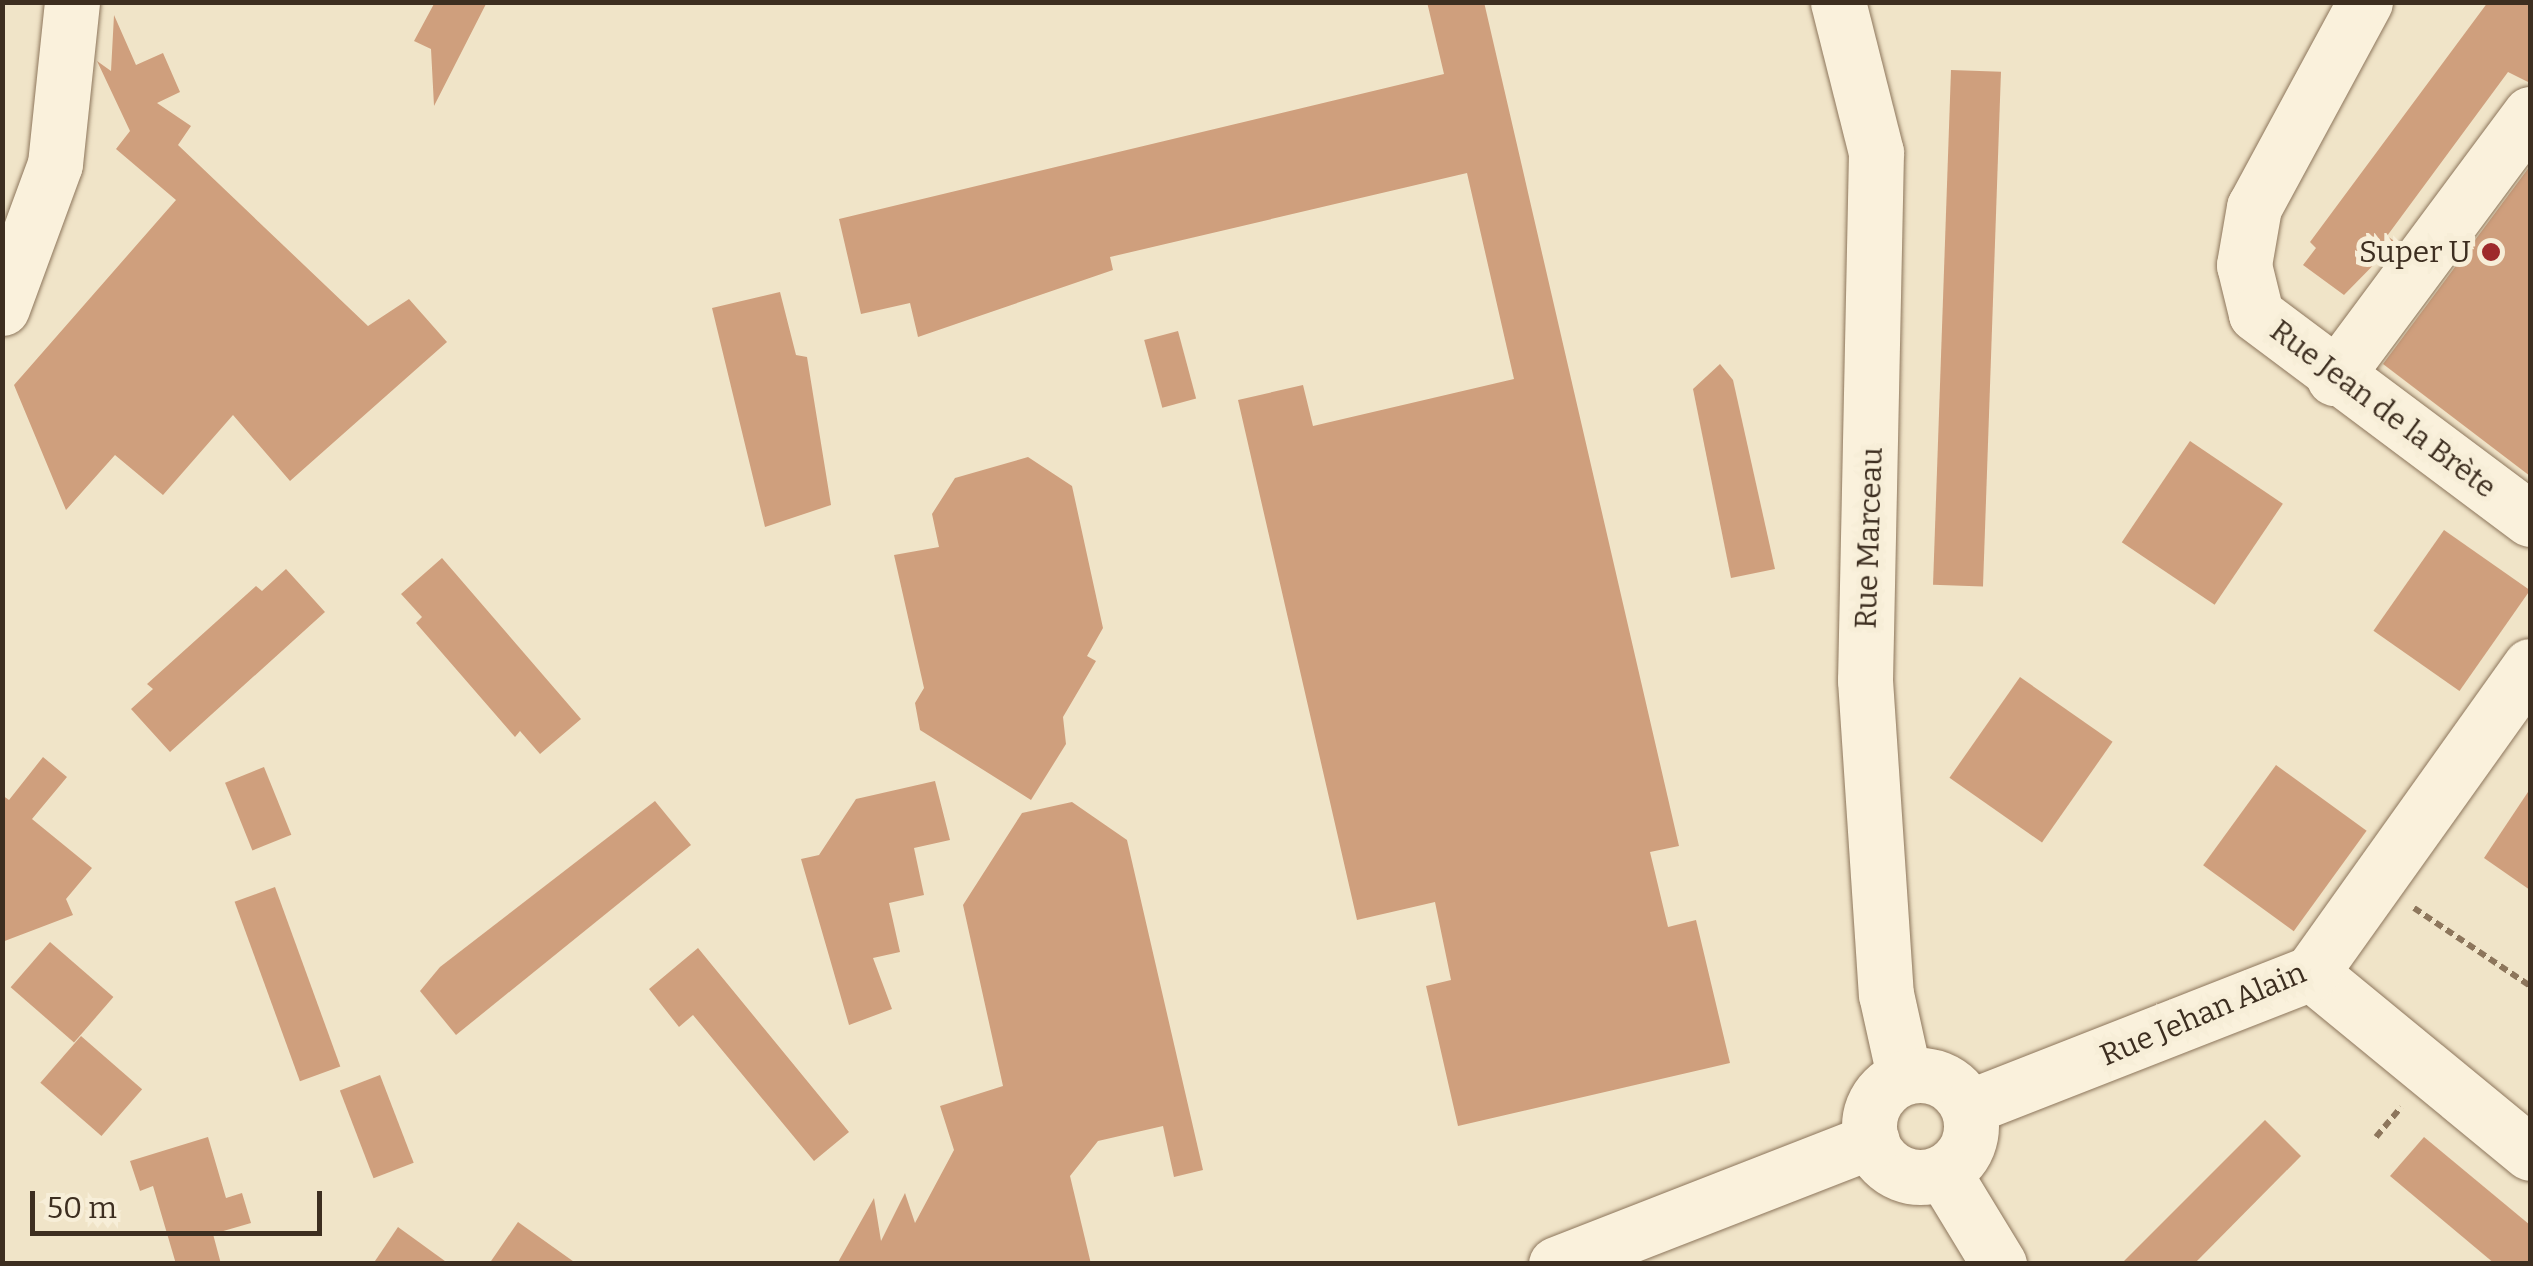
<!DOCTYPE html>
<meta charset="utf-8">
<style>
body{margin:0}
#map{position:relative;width:2533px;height:1266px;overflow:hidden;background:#f0e4c8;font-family:Bitter,serif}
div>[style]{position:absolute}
.building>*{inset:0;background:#cf9f7d;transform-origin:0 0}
.path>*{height:6px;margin-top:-3px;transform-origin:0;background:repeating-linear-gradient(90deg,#8d765c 0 8px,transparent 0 13px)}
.roads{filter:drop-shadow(0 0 2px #8d765c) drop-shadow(0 0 2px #8d765c)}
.minor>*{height:55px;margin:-27.5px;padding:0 27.5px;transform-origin:27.5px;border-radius:27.5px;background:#faf1dc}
.minor>.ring{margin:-27.5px;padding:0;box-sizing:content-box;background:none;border:55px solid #faf1dc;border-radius:50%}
.dots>*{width:28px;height:28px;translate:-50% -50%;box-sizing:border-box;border:5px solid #f7eed8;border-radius:50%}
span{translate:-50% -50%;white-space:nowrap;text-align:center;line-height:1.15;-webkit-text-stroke:10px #f7eed8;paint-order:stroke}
.poi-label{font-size:30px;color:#3d2e20}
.right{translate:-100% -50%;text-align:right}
.street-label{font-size:30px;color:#3d2e20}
.frame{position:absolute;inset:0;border:5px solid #3d2e20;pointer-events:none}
.scale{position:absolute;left:30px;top:1191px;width:292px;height:45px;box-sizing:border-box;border:5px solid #3d2e20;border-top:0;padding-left:12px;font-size:30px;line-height:35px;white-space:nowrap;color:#3d2e20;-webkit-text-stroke:8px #f7eed8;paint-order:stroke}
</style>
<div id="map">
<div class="building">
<div style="clip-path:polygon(435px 2px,487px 2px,434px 106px,431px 49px,414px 41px)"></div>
<div style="clip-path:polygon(1427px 2px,1484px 2px,1679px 846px,1650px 852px,1668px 927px,1696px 920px,1730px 1063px,1458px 1126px,1426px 986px,1451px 980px,1435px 902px,1357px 920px,1238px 400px,1303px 385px,1313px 426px,1514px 379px,1467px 173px,1110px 257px,1113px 270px,918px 337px,910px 303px,861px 314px,839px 219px,1444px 74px)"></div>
<div style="clip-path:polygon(2488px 2px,2530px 2px,2530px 83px,2508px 72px,2387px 236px,2396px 242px,2344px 295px,2303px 265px,2316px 248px,2310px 242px)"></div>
<div style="clip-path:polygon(114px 15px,136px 65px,163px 53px,180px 92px,157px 103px,191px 126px,178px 145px,368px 326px,409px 299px,447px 342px,290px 481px,233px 415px,163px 495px,115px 455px,66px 510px,14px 385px,176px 200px,116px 149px,130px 131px,97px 61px,111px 71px)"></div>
<div style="left:1951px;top:70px;width:50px;height:515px;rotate:2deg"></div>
<div style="clip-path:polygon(2530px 166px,2530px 476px,2383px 364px)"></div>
<div style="clip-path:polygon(780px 292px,796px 355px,807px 357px,831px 505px,765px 527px,712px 308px)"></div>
<div style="left:1178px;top:331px;width:70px;height:35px;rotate:75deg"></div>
<div style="clip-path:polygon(1720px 364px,1733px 380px,1775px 569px,1731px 578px,1693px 389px)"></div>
<div style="left:2190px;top:441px;width:112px;height:122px;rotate:34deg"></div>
<div style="clip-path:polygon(1028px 457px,1072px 486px,1103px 628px,1087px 656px,1096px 661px,1063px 717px,1066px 744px,1031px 800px,920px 730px,915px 703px,924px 688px,894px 555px,939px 547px,932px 514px,955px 478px)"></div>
<div style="left:2444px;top:530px;width:105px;height:123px;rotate:35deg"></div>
<div style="clip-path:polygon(442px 558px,581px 719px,540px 754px,520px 731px,515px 737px,416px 623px,422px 617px,401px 594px)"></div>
<div style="clip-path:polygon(286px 569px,325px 612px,170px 752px,131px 709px,153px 689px,147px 684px,256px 586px,262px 591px)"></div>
<div style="left:2020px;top:677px;width:113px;height:123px;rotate:35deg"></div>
<div style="clip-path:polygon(43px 757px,67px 777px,32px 819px,92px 868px,66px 899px,73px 915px,2px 942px,2px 795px,9px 800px)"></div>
<div style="left:2276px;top:765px;width:112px;height:124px;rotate:36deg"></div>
<div style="left:264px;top:767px;width:73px;height:42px;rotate:68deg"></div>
<div style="clip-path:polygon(935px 781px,950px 840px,914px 848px,924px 895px,889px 903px,900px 952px,873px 958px,892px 1009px,849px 1025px,801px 859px,819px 855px,856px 799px)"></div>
<div style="clip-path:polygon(2530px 789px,2530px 890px,2484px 858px)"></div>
<div style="clip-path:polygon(655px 801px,691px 845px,456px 1035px,420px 991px,440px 967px)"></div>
<div style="clip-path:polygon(1072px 802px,1127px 840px,1203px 1170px,1174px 1177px,1163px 1126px,1098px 1141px,1070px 1176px,1091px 1264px,837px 1264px,874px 1198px,881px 1241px,905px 1193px,915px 1223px,954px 1150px,940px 1106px,1003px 1086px,963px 905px,1022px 813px)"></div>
<div style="left:275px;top:887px;width:191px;height:43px;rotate:70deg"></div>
<div style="left:50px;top:942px;width:84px;height:60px;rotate:41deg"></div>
<div style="clip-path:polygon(698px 948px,849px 1132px,814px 1161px,693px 1015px,679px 1027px,649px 989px)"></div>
<div style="left:81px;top:1036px;width:81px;height:62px;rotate:41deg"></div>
<div style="left:380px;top:1075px;width:94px;height:43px;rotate:69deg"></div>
<div style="clip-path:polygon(2265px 1120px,2301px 1156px,2194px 1264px,2121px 1264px)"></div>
<div style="clip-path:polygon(208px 1137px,226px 1198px,242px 1193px,251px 1223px,213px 1234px,221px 1264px,176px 1264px,153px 1186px,140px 1191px,130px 1161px)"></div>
<div style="clip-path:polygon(2424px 1137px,2530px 1225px,2530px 1264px,2495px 1264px,2390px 1176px)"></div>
<div style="clip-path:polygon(518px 1222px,577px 1264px,489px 1264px)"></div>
<div style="clip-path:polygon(398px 1227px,449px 1264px,373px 1264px)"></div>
</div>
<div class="path">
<div style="left:2414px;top:908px;width:140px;rotate:33.9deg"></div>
<div style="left:2376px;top:1137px;width:39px;rotate:-50deg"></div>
</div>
<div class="roads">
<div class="minor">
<div style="left:1838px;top:2px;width:155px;rotate:75.8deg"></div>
<div style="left:1876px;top:152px;width:528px;rotate:91.19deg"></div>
<div style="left:1865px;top:680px;width:315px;rotate:86.2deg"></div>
<div style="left:1886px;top:994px;width:83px;rotate:77.5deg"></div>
<div style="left:2365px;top:2px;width:233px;rotate:118.4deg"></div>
<div style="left:2254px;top:207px;width:59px;rotate:99.8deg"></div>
<div style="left:2244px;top:265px;width:50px;rotate:76.2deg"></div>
<div style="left:2256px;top:314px;width:342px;rotate:36.8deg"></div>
<div style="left:2px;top:308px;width:153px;rotate:-69.8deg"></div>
<div style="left:55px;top:164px;width:163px;rotate:-84deg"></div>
<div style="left:2334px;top:378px;width:329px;rotate:-53.4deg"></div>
<div style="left:2311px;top:973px;width:283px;rotate:39.4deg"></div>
<div class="ring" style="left:1869px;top:1075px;width:47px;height:47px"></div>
<div style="left:1969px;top:1107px;width:367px;rotate:-21.4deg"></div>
<div style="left:2311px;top:973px;width:377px;rotate:-54.5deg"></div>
<div style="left:1943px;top:1172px;width:108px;rotate:58.7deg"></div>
<div style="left:1556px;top:1264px;width:339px;rotate:-21.3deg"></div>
</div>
</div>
<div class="dots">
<div style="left:2491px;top:252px;background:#9e2a2b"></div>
</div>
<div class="poi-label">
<span class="right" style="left:2471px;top:252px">Super U</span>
</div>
<div class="street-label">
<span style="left:2383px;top:409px;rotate:37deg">Rue Jean de la Brète</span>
<span style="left:1869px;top:538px;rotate:-88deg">Rue Marceau</span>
<span style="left:2203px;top:1014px;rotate:-23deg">Rue Jehan Alain</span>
</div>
<div class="frame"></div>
<div class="scale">50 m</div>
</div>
